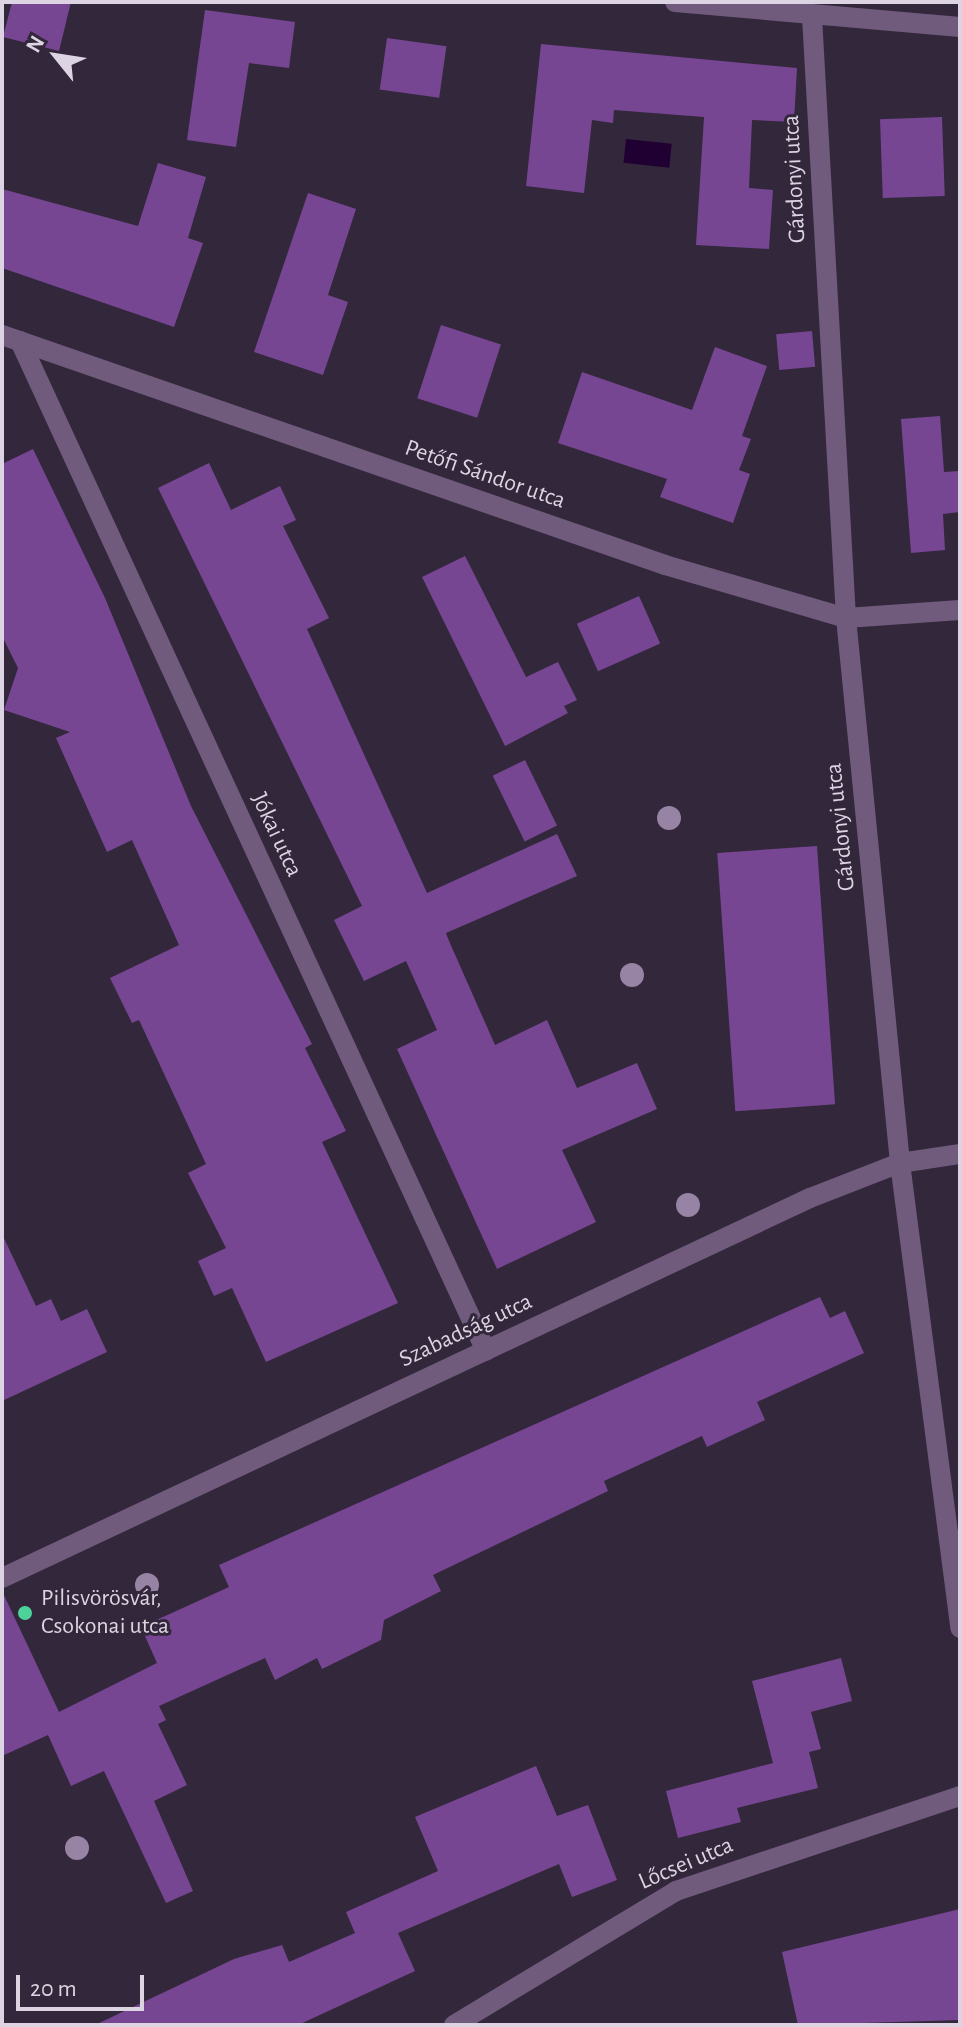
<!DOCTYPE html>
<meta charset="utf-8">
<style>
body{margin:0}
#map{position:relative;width:962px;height:2027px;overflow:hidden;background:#33273b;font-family:"Alegreya Sans",sans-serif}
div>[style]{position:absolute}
.water>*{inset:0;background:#200032;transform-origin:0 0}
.building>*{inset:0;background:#774693;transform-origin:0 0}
.minor>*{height:20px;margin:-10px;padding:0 10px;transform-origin:10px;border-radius:10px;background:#705b7d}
.trees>*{width:24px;height:24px;margin:-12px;border-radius:50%;background:#9783a4}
.dots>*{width:22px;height:22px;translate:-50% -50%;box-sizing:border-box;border:4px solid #33273b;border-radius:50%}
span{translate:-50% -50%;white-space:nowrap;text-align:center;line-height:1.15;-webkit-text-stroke:6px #33273b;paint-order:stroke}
.street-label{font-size:24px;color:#dcd4e2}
.poi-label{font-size:24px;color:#dcd4e2}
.left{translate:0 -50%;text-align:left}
.frame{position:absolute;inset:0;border:4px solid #dcd4e2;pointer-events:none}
.north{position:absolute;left:16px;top:16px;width:80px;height:80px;-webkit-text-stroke:6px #33273b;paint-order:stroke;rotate:300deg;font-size:22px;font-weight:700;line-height:32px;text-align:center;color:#dcd4e2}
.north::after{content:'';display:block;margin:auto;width:28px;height:36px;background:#dcd4e2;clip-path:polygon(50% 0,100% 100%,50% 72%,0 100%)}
.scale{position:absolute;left:16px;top:1975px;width:128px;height:36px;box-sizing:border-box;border:4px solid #dcd4e2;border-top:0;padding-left:10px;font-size:24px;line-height:28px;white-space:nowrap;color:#dcd4e2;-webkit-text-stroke:6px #33273b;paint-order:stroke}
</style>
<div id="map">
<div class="water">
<div style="left:626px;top:139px;width:46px;height:24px;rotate:6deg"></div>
</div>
<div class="building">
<div style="clip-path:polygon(12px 2px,71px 2px,59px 51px,3px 37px)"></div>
<div style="clip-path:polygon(205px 10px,295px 22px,289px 68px,249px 63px,236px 147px,187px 140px)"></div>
<div style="left:387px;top:38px;width:60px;height:52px;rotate:8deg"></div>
<div style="clip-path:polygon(541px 44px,797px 68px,794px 122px,752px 120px,749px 188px,773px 190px,769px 249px,696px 245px,704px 117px,614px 110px,613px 123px,592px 120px,584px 193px,526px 186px)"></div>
<div style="left:942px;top:117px;width:79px;height:62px;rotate:88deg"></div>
<div style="clip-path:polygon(158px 163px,206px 177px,188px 238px,203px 243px,174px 327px,2px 268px,2px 189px,138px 226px)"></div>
<div style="clip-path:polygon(308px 193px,356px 209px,328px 295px,348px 302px,323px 375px,254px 352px)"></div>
<div style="left:441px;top:325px;width:63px;height:77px;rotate:18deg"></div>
<div style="left:812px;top:331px;width:36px;height:36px;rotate:85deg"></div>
<div style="clip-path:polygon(715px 347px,767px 366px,742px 436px,751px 439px,739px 470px,750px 474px,733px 523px,660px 497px,667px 479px,558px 443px,582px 372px,692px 410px)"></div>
<div style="clip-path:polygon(940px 416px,944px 472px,960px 471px,960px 512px,943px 514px,945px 550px,911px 553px,901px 419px)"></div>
<div style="clip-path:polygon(33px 449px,105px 598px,191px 806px,312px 1044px,305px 1048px,346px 1131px,322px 1142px,398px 1303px,266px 1362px,232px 1288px,214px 1296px,198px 1261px,226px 1248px,188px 1173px,206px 1164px,139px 1020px,132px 1023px,110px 978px,179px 945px,132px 840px,107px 852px,56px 738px,70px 732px,4px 710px,18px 668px,2px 636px,2px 464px)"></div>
<div style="clip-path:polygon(209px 463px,231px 510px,280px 486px,296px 520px,283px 526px,329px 618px,307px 629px,427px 893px,557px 834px,577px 876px,446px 933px,449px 941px,495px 1045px,547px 1020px,577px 1088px,637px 1063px,657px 1109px,562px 1150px,596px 1222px,497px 1269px,397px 1049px,437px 1030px,406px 961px,364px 981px,334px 920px,362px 906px,158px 488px)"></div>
<div style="clip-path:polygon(465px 556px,526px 677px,558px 662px,577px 700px,564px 706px,568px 713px,505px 746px,422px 577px)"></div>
<div style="left:639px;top:596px;width:52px;height:68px;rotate:66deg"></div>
<div style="left:525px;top:760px;width:73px;height:36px;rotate:64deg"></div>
<div style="left:817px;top:846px;width:259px;height:100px;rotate:86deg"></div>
<div style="clip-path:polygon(2px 1234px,36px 1306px,51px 1299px,61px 1321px,87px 1309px,107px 1352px,2px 1401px)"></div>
<div style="clip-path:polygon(820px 1297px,830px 1318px,845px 1311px,864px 1353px,757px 1402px,765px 1420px,707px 1447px,702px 1436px,604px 1481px,608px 1491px,433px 1575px,441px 1591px,384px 1620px,381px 1640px,322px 1669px,317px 1658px,275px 1680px,265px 1658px,159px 1706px,166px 1720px,158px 1724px,187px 1785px,154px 1801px,193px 1891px,166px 1903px,104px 1771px,71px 1786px,48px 1735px,2px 1756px,2px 1591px,59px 1712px,157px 1663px,141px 1627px,229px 1587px,219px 1565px)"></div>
<div style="clip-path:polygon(841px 1658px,852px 1701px,811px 1712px,821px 1749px,809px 1752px,818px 1788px,737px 1808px,741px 1822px,678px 1838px,666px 1791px,773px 1763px,752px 1681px)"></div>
<div style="clip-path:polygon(536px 1766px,557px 1816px,588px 1805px,617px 1880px,572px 1897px,559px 1864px,398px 1933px,415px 1971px,298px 2025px,95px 2025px,234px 1959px,282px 1945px,289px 1962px,355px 1933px,346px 1912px,438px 1871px,415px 1817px)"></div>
<div style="clip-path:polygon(960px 1909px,960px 2020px,798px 2025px,782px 1952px)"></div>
</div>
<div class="minor">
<div style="left:675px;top:2px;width:286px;rotate:5deg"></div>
<div style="left:812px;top:17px;width:602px;rotate:86.76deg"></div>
<div style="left:846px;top:618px;width:548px;rotate:84.34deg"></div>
<div style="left:900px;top:1163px;width:469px;rotate:82.6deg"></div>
<div style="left:2px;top:335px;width:702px;rotate:19.13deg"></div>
<div style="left:665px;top:565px;width:189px;rotate:16.3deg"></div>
<div style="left:846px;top:618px;width:114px;rotate:-4deg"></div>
<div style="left:20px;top:341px;width:1112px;rotate:65.23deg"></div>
<div style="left:2px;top:1578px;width:893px;rotate:-25.19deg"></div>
<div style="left:810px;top:1198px;width:97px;rotate:-21.3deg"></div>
<div style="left:900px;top:1163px;width:61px;rotate:-8.5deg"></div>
<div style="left:454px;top:2025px;width:259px;rotate:-31.1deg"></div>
<div style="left:676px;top:1891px;width:299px;rotate:-18.5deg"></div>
</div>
<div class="trees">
<div style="left:669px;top:818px"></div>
<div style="left:632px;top:975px"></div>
<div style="left:688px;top:1205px"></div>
<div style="left:147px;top:1585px"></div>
<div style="left:77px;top:1848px"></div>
</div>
<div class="dots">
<div style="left:25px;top:1613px;background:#4dd39a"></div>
</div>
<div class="street-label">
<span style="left:795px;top:179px;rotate:-93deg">Gárdonyi utca</span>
<span style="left:485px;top:475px;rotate:19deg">Petőfi Sándor utca</span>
<span style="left:841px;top:827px;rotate:-96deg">Gárdonyi utca</span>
<span style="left:276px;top:835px;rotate:65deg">Jókai utca</span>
<span style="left:466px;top:1331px;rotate:-25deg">Szabadság utca</span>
<span style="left:686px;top:1864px;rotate:-23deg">Lőcsei utca</span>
</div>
<div class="poi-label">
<span class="left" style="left:41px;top:1613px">Pilisvörösvár,<br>Csokonai utca</span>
</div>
<div class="frame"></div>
<div class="north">N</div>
<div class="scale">20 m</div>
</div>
